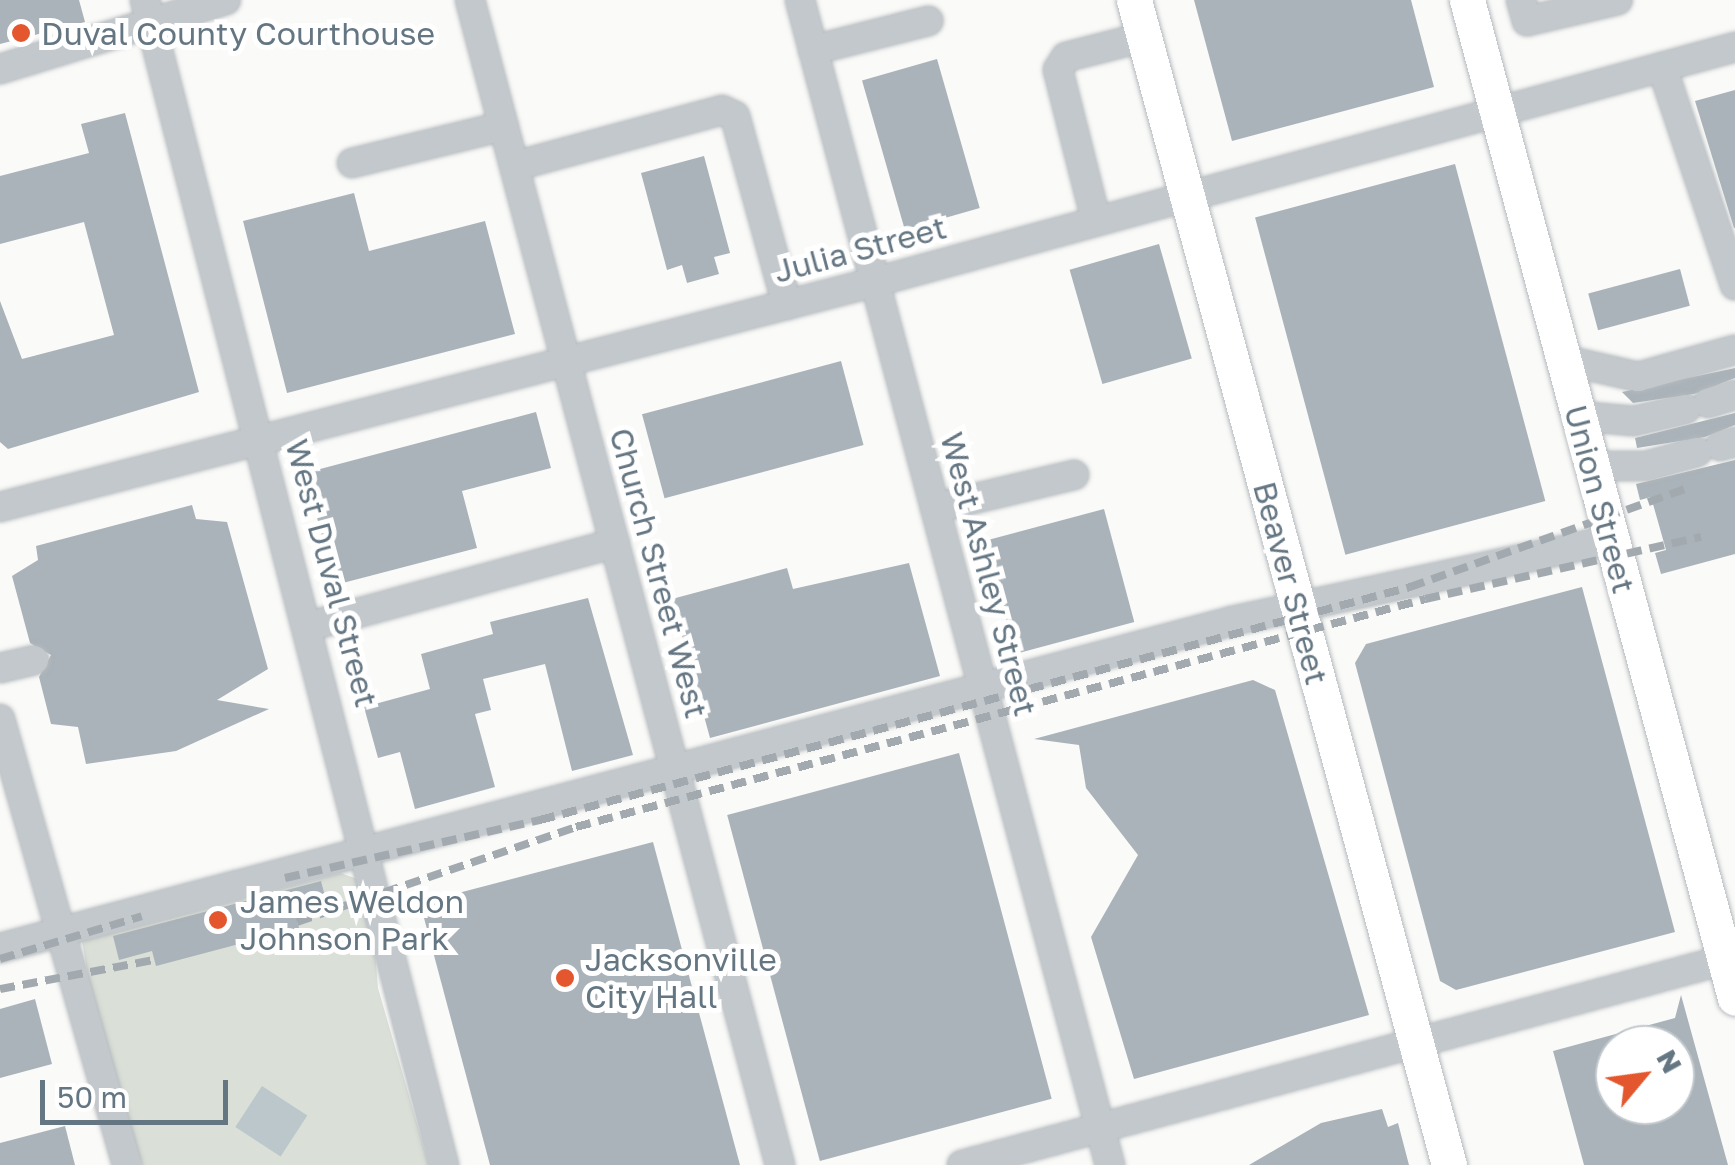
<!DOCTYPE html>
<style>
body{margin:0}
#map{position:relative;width:1735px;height:1165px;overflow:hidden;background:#fafaf8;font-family:"Golos Text",sans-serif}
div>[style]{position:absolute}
.green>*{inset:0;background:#dadfd7}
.water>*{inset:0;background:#bbc7cb;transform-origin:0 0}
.building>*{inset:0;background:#aab3b9;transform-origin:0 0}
.roads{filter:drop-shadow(0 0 2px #b5babe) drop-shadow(0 0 2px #b5babe)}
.minor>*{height:28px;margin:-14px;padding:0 14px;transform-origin:14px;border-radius:14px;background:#c3c8cc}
.major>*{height:35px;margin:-17.5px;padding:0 17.5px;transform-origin:17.5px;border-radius:17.5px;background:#fff}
.rail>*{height:8px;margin-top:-4px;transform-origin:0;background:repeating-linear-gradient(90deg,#a2aab0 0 15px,transparent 0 23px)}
.dots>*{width:28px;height:28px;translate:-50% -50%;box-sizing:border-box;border:5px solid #fff;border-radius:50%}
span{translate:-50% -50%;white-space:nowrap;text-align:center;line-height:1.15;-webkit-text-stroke:10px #fff;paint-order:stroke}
.poi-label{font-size:32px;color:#657683}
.left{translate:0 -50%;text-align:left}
.street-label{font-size:32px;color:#657683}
.north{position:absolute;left:1595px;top:1025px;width:100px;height:100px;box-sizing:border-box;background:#fff;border:2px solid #c1c8cd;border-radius:50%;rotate:61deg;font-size:28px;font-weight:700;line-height:40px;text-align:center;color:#657683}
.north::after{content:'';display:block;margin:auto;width:35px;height:45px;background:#e4572e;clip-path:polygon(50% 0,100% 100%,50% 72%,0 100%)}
.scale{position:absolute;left:40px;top:1080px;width:188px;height:45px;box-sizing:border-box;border:5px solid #657683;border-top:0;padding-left:12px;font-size:30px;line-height:35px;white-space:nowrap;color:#657683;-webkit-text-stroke:8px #fff;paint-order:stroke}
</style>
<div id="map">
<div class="green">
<div style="clip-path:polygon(341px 873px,357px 879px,373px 927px,378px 988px,429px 1165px,142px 1165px,96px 1022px,82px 941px)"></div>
</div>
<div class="water">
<div style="left:262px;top:1086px;width:54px;height:49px;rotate:33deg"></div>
</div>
<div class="building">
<div style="clip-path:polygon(0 0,79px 0,85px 22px,0 44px)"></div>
<div style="clip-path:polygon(1194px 0,1411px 0,1434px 87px,1232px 141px)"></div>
<div style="left:937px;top:59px;width:155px;height:78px;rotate:74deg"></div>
<div style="clip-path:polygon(1735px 90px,1735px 228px,1734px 228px,1695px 101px)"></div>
<div style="clip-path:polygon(125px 113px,199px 392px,8px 449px,0 442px,0 301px,22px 359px,114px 335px,84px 222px,0 244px,0 176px,89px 153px,81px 124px)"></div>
<div style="clip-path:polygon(704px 156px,730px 253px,714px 257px,719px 274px,687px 283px,682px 265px,667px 270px,641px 173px)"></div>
<div style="left:1455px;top:164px;width:349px;height:207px;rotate:75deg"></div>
<div style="clip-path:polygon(354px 193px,369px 251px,485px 221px,515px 334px,287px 393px,243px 221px)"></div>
<div style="left:1159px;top:244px;width:119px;height:93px;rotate:74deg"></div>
<div style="left:1680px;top:269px;width:38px;height:95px;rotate:75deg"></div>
<div style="left:841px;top:361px;width:87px;height:206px;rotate:75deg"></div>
<div style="clip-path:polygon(1735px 368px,1735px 378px,1694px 394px,1633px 403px,1622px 392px)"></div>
<div style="clip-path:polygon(536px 412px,551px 468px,462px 491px,477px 548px,335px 585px,305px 473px)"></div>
<div style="clip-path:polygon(1735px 413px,1735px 425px,1705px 437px,1637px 448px,1635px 438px)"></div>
<div style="clip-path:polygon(1735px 460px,1735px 554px,1661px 574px,1655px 553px,1666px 550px,1651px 497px,1640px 500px,1636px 484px)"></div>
<div style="clip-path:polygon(192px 505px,196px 519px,227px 522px,268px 669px,217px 700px,269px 709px,176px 751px,86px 764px,78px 727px,51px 724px,39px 677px,51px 655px,30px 643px,12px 576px,38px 560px,36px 546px)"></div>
<div style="left:1104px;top:509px;width:117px;height:123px;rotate:75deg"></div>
<div style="clip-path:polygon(909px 563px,940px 676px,710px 738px,672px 599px,787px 568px,793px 589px)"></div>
<div style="clip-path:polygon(1582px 587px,1675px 932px,1456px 990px,1440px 981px,1355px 663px,1366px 644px)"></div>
<div style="clip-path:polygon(588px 598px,633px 755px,572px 771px,545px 664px,483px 679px,491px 710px,475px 714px,495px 787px,415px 809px,400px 752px,378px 758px,364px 707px,430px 689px,421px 654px,493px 634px,490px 622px)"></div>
<div style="clip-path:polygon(1253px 680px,1275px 690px,1369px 1015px,1134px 1079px,1091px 937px,1138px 855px,1086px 788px,1079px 745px,1034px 739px)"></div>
<div style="left:959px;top:753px;width:358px;height:240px;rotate:75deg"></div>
<div style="clip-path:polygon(653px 842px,740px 1165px,490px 1165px,420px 903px)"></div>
<div style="clip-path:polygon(321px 881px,327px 904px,295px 913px,299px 928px,156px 966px,152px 951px,119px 960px,113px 936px)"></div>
<div style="clip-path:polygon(evenodd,1681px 995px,1728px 1165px,1584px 1165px,1553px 1051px,1675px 1018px,1681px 995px,1615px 1045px,1675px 1045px,1675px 1105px,1615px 1105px,1615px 1045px)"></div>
<div style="clip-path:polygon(35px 999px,52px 1064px,0 1078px,0 1009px)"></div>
<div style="clip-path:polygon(1382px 1109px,1388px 1127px,1398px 1123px,1409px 1165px,1249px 1165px,1321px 1123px)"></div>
<div style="clip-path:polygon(65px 1126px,75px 1165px,0 1165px,0 1143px)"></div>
</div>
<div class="roads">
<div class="minor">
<div style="left:145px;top:0;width:1203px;rotate:75.61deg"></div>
<div style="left:470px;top:0;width:1206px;rotate:75.1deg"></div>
<div style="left:800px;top:0;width:1206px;rotate:75.1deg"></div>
<div style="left:1521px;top:0;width:22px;rotate:74deg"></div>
<div style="left:1527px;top:21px;width:93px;rotate:-13deg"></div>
<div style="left:813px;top:50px;width:119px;rotate:-14.2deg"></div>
<div style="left:1662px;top:67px;width:230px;rotate:71.5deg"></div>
<div style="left:0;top:69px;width:236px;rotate:-17deg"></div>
<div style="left:352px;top:163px;width:156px;rotate:-13.7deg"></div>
<div style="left:515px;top:166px;width:214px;rotate:-15.1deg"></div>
<div style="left:722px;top:110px;width:14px;rotate:25deg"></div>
<div style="left:735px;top:116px;width:196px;rotate:74.6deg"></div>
<div style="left:1096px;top:220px;width:155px;rotate:-104.2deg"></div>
<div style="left:1058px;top:70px;width:15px;rotate:-58deg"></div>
<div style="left:1066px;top:57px;width:81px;rotate:-14.4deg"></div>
<div style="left:1564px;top:360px;width:76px;rotate:12.9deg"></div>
<div style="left:1638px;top:377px;width:101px;rotate:-15.6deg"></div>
<div style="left:1708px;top:403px;width:28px;rotate:-17deg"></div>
<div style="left:1578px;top:416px;width:56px;rotate:5.1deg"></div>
<div style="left:1634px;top:421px;width:53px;rotate:-13deg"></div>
<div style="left:1720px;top:446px;width:16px;rotate:-15deg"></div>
<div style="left:1591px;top:466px;width:55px"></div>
<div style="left:1646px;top:466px;width:53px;rotate:-15.4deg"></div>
<div style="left:0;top:507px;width:903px;rotate:-14.42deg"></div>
<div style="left:875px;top:282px;width:892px;rotate:-15.28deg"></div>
<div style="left:935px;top:508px;width:143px;rotate:-13.4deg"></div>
<div style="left:310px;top:626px;width:316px;rotate:-15.2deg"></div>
<div style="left:0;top:668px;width:35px;rotate:-13deg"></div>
<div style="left:0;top:719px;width:464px;rotate:74.1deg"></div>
<div style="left:0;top:948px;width:1275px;rotate:-14.86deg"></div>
<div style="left:1232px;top:621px;width:388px;rotate:-12.1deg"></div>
<div style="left:962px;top:1165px;width:800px;rotate:-15.06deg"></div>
</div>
<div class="major">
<div style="left:1134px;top:0;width:1207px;rotate:74.87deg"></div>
<div style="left:1467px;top:0;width:1033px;rotate:74.97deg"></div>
</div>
</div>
<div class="rail">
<div style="left:285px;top:878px;width:262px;rotate:-12.8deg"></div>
<div style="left:540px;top:820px;width:901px;rotate:-14.99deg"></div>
<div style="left:1410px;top:587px;width:295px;rotate:-19.6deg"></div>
<div style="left:297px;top:922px;width:295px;rotate:-18.8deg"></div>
<div style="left:576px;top:827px;width:879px;rotate:-15.03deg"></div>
<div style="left:1425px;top:599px;width:283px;rotate:-12.7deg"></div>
<div style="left:0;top:959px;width:148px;rotate:-16.8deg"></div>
<div style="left:0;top:989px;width:157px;rotate:-10.7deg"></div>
</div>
<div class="dots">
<div style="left:21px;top:33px;background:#e4572e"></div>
<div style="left:218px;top:920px;background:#e4572e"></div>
<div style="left:565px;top:978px;background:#e4572e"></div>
</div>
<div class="poi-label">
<span class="left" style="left:41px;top:33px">Duval County Courthouse</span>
<span class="left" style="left:240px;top:920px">James Weldon<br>Johnson Park</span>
<span class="left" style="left:585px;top:978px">Jacksonville<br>City Hall</span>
</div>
<div class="street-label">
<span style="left:860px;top:249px;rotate:-15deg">Julia Street</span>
<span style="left:1600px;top:499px;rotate:75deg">Union Street</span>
<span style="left:332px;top:573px;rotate:75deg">West Duval Street</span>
<span style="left:659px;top:573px;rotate:75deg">Church Street West</span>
<span style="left:989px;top:574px;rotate:75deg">West Ashley Street</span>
<span style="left:1291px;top:583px;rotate:75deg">Beaver Street</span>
</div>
<div class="north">N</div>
<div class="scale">50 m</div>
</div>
